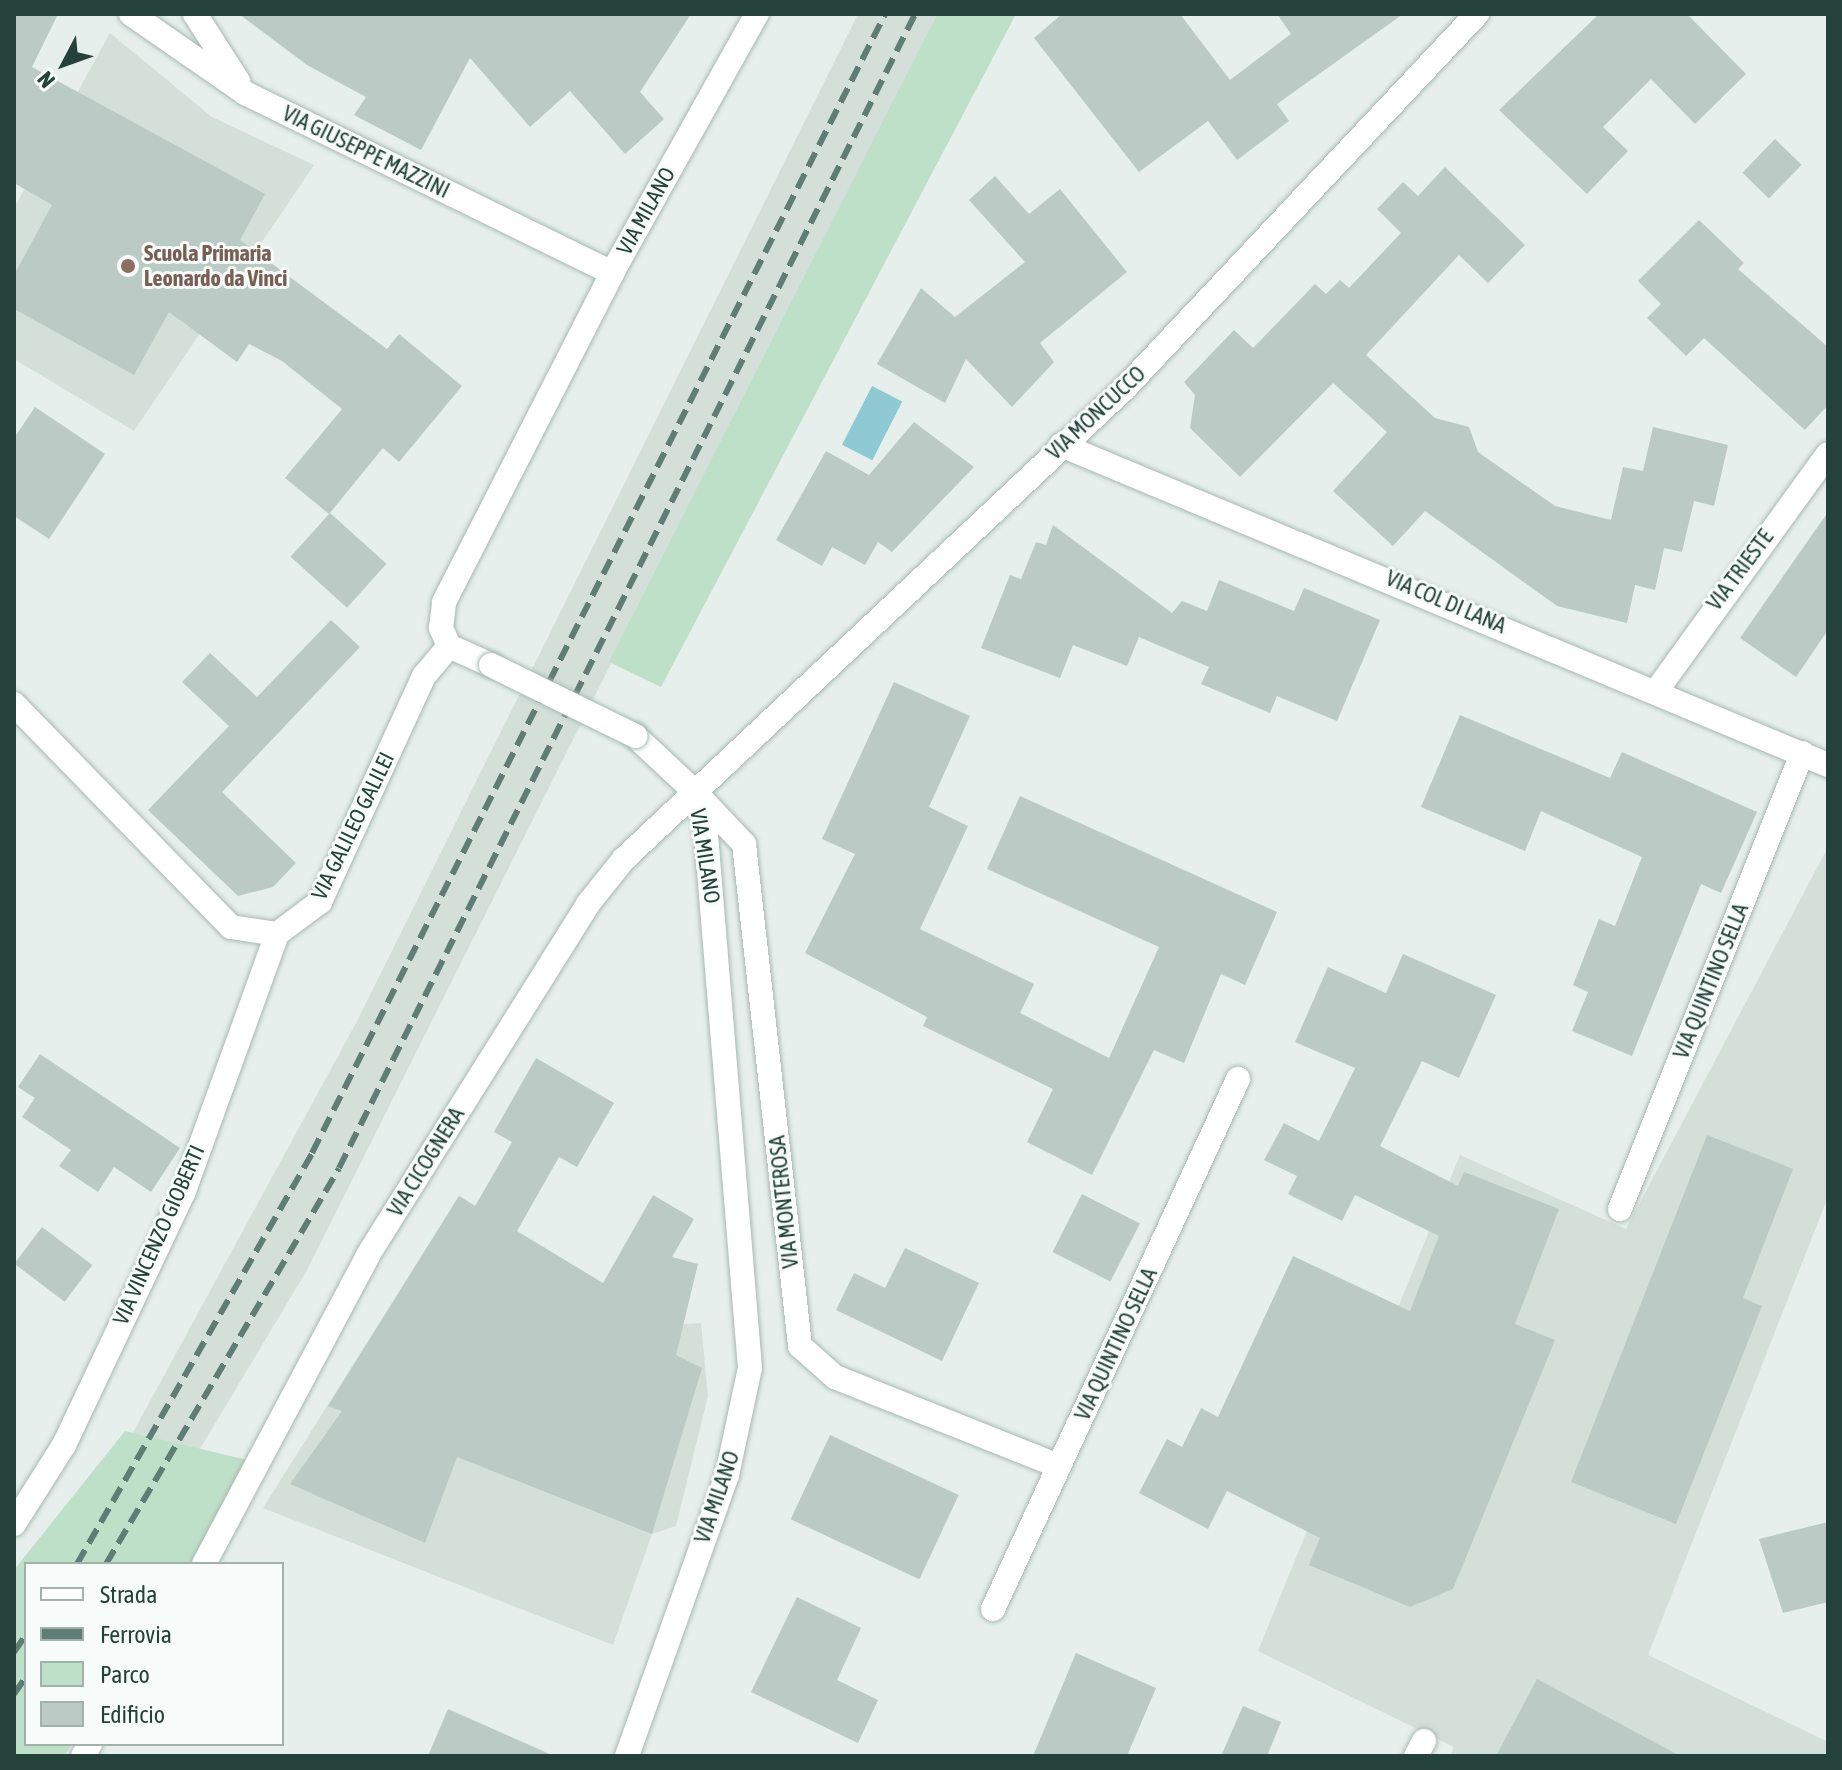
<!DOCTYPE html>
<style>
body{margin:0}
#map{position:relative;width:1842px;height:1770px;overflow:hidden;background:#e6efeb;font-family:"Asap Condensed",sans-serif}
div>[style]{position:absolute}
.built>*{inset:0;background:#d4dfda}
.green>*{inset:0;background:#bfe0c8}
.water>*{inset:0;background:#8ec9d4;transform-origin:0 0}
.building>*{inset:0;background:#bbcac4;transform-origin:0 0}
.roads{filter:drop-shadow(0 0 2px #a8b8b2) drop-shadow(0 0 2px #a8b8b2)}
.street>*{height:24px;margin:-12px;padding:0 12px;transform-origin:12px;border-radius:12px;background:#fff}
.secondary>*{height:24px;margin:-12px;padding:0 12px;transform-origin:12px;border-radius:12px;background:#fff}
.rail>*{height:6px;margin-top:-3px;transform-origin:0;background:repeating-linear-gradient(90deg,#5f7d75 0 16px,transparent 0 24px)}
.bridges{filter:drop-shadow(0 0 2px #a4bbb3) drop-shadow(0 0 2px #a4bbb3)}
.secondary-bridge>*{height:24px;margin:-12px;padding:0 12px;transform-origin:12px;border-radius:12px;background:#fff}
.dots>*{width:22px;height:22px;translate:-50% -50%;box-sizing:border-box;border:4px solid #f7fbf9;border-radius:50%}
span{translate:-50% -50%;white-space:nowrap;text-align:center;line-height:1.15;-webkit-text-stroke:6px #f7fbf9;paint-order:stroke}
.street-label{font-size:22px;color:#24423a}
.education-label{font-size:22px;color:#785e54;font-weight:700}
.left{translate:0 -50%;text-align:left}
.frame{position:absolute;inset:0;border:16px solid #24423a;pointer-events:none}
.legend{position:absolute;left:24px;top:1562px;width:260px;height:184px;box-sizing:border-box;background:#f7fbf9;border:2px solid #a3b1ad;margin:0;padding:10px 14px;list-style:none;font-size:24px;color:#24423a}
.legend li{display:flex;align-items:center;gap:16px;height:40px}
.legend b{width:40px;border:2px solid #a3b1ad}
.north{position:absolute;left:24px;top:24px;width:80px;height:80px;-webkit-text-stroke:6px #f7fbf9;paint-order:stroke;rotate:229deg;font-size:22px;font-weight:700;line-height:32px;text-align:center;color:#24423a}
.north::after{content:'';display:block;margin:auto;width:28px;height:36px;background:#24423a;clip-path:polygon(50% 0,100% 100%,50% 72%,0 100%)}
</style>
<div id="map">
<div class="built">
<div style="clip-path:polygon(858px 14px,937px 14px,307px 1270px,180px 1482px,47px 1564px,124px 1449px,356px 1023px)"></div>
<div style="clip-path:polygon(110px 33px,212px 117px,314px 165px,134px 431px,14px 359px,14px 208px)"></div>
<div style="clip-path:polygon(1828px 847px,1828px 1197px,1648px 1655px,1828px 1742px,1828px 1756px,1450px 1756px,1454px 1747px,1258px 1651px,1460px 1155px,1626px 1229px)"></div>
<div style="clip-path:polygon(459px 1196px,668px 1325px,701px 1323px,708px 1396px,676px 1526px,652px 1534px,613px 1645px,263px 1508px)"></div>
</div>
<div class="green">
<div style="clip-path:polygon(937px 14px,1016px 14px,661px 687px,609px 662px)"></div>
<div style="clip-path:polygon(125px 1431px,256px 1462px,190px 1564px,26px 1564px,26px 1744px,72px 1744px,64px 1756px,14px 1756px,14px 1570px)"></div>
</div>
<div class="water">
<div style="left:872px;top:386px;width:34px;height:66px;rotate:27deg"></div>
</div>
<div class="building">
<div style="clip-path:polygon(14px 14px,58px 14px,32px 67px,265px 194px,240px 240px,387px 349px,399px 334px,462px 386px,399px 462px,383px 448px,329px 514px,285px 478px,342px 409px,282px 361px,249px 344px,237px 362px,169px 312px,134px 375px,14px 309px,14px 275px,52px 205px,14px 183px)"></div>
<div style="clip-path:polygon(239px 14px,691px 14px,640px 92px,664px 119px,625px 154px,570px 91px,530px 127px,470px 58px,421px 150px,354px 115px,366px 97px,307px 65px)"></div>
<div style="clip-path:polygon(1062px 14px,1180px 14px,1230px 80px,1291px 34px,1277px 14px,1403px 14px,1277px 104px,1289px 121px,1237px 160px,1208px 121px,1139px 172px,1034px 38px)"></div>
<div style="clip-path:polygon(1599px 14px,1687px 14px,1746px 74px,1695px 124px,1651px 79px,1603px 127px,1628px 151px,1587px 194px,1499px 110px)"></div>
<div style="left:1775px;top:139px;width:37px;height:47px;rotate:44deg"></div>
<div style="clip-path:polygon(1445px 167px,1525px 245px,1488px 283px,1459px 255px,1366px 355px,1435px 418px,1469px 427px,1478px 452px,1555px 506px,1611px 520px,1623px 467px,1643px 471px,1653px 427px,1728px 445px,1714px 506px,1694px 501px,1682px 552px,1664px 548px,1655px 590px,1635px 585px,1627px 623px,1557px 606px,1425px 511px,1393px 546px,1333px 491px,1387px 432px,1333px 383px,1240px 477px,1190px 428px,1195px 395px,1184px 382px,1234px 330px,1253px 348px,1315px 284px,1326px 294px,1340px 280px,1349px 288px,1401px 233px,1377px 209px,1403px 182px,1418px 196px)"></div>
<div style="clip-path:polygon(995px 176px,1029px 214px,1060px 189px,1127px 272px,1040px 343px,1054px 362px,1012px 407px,966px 359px,945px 403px,877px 364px,921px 288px,955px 317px,1025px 262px,969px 200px)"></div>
<div style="clip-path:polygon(1699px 220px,1744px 263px,1738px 269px,1828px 347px,1828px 405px,1805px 430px,1704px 338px,1686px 356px,1647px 318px,1661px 304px,1638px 281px)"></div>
<div style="clip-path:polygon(35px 407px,105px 454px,49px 539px,14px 516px,14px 438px)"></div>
<div style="clip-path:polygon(914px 422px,974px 467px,892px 552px,878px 542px,865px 565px,832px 547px,822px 566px,776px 540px,826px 451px,869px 475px)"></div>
<div style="clip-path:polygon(1828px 512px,1828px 630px,1796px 677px,1740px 638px)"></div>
<div style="left:330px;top:513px;width:76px;height:59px;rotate:42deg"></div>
<div style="clip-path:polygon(1053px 525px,1172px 613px,1182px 601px,1207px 611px,1219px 580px,1294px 611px,1304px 588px,1380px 620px,1337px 721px,1277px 696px,1270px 713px,1201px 684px,1209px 667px,1139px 637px,1127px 666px,1073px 645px,1060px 678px,981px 648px,1010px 575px,1021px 579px,1036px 542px,1046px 545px)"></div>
<div style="clip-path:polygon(331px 620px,360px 647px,222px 792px,296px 863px,273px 887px,238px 896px,148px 810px,229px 726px,182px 682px,210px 653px,257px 697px)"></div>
<div style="clip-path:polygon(894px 682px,970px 716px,929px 807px,968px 826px,920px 929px,1034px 984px,1020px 1013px,1109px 1058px,1159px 947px,987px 869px,1020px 796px,1277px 912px,1245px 985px,1221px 974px,1184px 1063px,1154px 1050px,1092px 1175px,1027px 1142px,1053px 1089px,923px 1026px,927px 1017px,805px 953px,855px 854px,822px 839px)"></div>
<div style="clip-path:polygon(1460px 715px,1610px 778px,1622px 752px,1757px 812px,1721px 893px,1701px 884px,1632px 1056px,1572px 1031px,1588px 992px,1573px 985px,1599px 919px,1615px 926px,1642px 857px,1541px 811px,1525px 851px,1421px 807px)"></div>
<div style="clip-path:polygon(1403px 954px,1496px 995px,1459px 1078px,1422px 1061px,1380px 1146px,1458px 1186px,1464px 1172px,1559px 1209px,1515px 1324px,1555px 1340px,1453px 1589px,1410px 1607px,1309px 1565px,1320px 1538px,1227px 1491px,1208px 1529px,1139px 1493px,1167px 1439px,1182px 1447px,1201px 1408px,1218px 1417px,1293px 1256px,1410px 1311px,1439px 1236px,1355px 1195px,1342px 1221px,1288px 1194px,1297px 1176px,1264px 1160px,1284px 1123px,1319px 1141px,1355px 1068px,1295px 1042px,1328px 967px,1386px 993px)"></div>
<div style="clip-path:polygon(40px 1054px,180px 1148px,151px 1192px,114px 1167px,98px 1192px,59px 1166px,71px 1150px,22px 1117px,35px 1098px,18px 1087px)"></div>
<div style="clip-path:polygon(536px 1058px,614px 1103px,577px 1167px,559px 1157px,517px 1231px,603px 1283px,653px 1195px,694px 1219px,672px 1257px,698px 1264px,676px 1355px,702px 1368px,652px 1534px,457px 1457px,425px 1543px,290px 1484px,342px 1411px,328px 1406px,459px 1196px,475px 1206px,512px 1142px,494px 1132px)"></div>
<div style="clip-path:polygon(1707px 1135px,1793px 1169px,1743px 1298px,1762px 1306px,1676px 1524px,1571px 1482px)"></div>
<div style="left:1082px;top:1194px;width:65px;height:65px;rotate:27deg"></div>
<div style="left:42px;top:1227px;width:63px;height:46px;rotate:37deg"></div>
<div style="clip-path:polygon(905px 1248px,979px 1283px,942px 1361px,836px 1310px,854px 1273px,885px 1288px)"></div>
<div style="left:830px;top:1435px;width:142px;height:93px;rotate:25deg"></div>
<div style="clip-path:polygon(1828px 1522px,1828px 1602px,1783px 1613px,1759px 1539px)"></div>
<div style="clip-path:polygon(797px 1597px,861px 1628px,837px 1680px,878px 1700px,858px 1743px,751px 1692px)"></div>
<div style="clip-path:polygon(1076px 1653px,1156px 1688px,1127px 1756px,1033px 1756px)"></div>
<div style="clip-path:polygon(1537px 1679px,1680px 1756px,1496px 1756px)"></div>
<div style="clip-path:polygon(1243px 1706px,1281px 1722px,1267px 1756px,1221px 1756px)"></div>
<div style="clip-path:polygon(448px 1709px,554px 1756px,428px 1756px)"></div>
</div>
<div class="roads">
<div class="street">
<div style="left:131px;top:14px;width:139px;rotate:34.7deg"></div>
<div style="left:245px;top:93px;width:409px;rotate:26.1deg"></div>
<div style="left:195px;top:14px;width:80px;rotate:57.3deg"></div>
<div style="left:1061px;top:445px;width:831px;rotate:22.65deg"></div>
<div style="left:1657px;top:690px;width:291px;rotate:-54.1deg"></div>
<div style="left:14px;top:704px;width:311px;rotate:45.8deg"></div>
<div style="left:231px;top:927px;width:47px;rotate:8.7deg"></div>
<div style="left:277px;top:934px;width:54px;rotate:-36.7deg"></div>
<div style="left:320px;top:902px;width:249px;rotate:-65.3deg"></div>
<div style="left:424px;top:676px;width:39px;rotate:-50deg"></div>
<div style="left:694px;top:791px;width:73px;rotate:46.7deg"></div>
<div style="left:744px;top:844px;width:505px;rotate:83.63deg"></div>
<div style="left:800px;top:1346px;width:47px;rotate:41.5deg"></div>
<div style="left:835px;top:1377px;width:241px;rotate:21.7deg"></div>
<div style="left:1620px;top:1209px;width:491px;rotate:-68.2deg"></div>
<div style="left:14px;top:1524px;width:93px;rotate:-57.7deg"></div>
<div style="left:64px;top:1445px;width:281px;rotate:-64.7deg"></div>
<div style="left:184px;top:1191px;width:273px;rotate:-70.1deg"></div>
<div style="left:204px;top:1564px;width:350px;rotate:-62deg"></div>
<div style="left:368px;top:1255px;width:414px;rotate:-57.9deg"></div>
<div style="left:588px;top:904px;width:58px;rotate:-51.3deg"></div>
<div style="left:624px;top:859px;width:688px;rotate:-43.23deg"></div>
<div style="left:1125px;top:388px;width:514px;rotate:-46.74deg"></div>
<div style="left:993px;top:1609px;width:584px;rotate:-65.19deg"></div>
<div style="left:83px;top:1756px;width:14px;rotate:-60deg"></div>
<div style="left:1416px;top:1756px;width:17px;rotate:-62deg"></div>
</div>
<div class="secondary">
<div style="left:491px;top:665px;width:46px;rotate:-155.7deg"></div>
<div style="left:449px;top:646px;width:20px;rotate:-114deg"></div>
<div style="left:441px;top:628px;width:26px;rotate:-83deg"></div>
<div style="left:444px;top:602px;width:369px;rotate:-62.9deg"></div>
<div style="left:612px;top:273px;width:297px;rotate:-60.8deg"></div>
<div style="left:627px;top:1756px;width:298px;rotate:-70.4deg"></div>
<div style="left:727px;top:1475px;width:109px;rotate:-77.9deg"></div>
<div style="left:750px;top:1368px;width:547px;rotate:-94.72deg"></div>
<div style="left:705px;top:823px;width:34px;rotate:-109deg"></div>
<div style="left:694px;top:791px;width:81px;rotate:-137deg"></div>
</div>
</div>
<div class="rail">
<div style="left:77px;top:1564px;width:473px;rotate:-60.2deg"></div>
<div style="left:312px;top:1153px;width:1275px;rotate:-63.29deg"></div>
<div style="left:106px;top:1564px;width:459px;rotate:-59.5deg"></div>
<div style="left:339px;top:1168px;width:1290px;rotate:-63.47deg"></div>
<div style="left:14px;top:1652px;width:21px;rotate:-55deg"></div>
<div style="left:14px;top:1694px;width:21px;rotate:-55deg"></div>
</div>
<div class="bridges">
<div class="secondary-bridge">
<div style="left:491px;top:665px;width:161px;rotate:26.2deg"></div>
</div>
</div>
<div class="dots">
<div style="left:128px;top:266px;background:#8d6e63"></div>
</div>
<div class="street-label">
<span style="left:366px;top:152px;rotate:26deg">VIA GIUSEPPE MAZZINI</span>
<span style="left:646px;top:211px;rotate:-61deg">VIA MILANO</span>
<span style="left:1096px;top:413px;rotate:-43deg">VIA MONCUCCO</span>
<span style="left:1740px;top:570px;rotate:-53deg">VIA TRIESTE</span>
<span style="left:1446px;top:602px;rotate:23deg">VIA COL DI LANA</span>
<span style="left:353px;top:826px;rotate:-64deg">VIA GALILEO GALILEI</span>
<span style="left:705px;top:856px;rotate:81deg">VIA MILANO</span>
<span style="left:1711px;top:981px;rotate:-68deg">VIA QUINTINO SELLA</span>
<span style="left:426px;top:1162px;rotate:-58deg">VIA CICOGNERA</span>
<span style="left:784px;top:1202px;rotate:-96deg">VIA MONTEROSA</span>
<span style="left:159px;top:1235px;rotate:-66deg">VIA VINCENZO GIOBERTI</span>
<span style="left:1116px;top:1344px;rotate:-65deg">VIA QUINTINO SELLA</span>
<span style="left:717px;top:1497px;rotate:-71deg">VIA MILANO</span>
</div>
<div class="education-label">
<span class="left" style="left:144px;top:266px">Scuola Primaria<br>Leonardo da Vinci</span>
</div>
<div class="frame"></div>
<ul class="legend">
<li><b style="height:10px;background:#fff"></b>Strada</li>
<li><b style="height:10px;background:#5f7d75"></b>Ferrovia</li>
<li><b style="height:22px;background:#bfe0c8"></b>Parco</li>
<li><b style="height:22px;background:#bbcac4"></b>Edificio</li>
</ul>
<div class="north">N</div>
</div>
